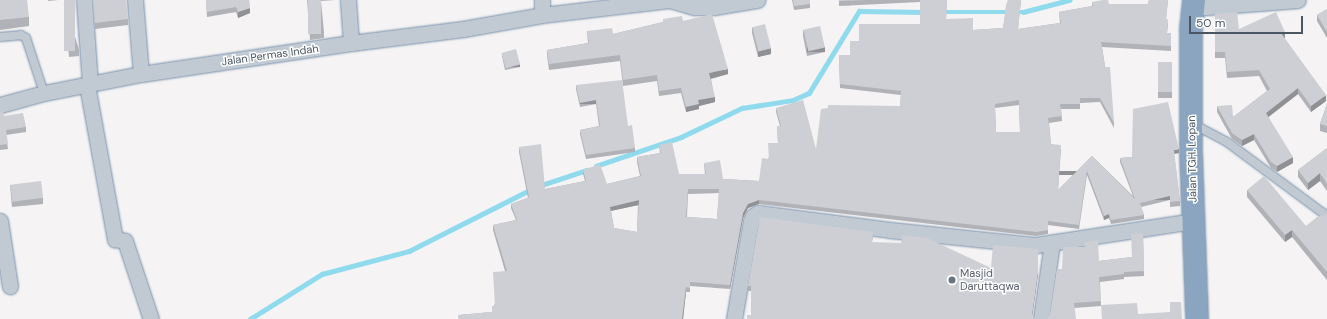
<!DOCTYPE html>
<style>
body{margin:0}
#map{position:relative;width:1327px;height:319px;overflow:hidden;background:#f5f3f3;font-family:"DM Sans",sans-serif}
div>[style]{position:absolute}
.stream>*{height:4.5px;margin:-2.25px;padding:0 2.25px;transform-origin:2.25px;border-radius:2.25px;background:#90daee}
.roads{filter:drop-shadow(0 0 1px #7690ad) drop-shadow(0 0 1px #7690ad)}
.lane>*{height:8px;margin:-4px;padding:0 4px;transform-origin:4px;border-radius:4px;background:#c1cad2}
.street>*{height:15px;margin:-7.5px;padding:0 7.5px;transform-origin:7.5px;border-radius:7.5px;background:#c1cad2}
.highway>*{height:22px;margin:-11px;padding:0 11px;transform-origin:11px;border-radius:11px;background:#8ba5c1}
.wall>*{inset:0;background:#b0b2b7;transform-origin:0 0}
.shaded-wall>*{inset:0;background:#909195;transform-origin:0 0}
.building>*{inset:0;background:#cdcfd5;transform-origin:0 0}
.dots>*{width:11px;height:11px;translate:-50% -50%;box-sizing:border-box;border:2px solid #fff;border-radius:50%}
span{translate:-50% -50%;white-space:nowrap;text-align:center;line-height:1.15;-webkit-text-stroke:3px #fff;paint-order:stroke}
.street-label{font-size:11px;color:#4a5661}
.worship-label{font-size:11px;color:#5b616d}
.left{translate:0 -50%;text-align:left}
.scale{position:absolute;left:1189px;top:16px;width:114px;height:18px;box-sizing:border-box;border:2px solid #4a5661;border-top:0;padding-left:5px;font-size:12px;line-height:14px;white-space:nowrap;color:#4a5661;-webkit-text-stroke:3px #fff;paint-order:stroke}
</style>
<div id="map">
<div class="stream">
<div style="left:940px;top:12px;width:83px"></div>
<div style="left:1023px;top:12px;width:48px;rotate:-14.6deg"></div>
<div style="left:596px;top:166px;width:90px;rotate:-18.8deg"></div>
<div style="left:681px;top:137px;width:68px;rotate:-25.4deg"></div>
<div style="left:742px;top:108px;width:52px;rotate:-8.9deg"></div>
<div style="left:793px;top:100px;width:17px;rotate:-24deg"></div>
<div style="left:809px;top:93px;width:96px;rotate:-58.6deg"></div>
<div style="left:859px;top:11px;width:66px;rotate:0.9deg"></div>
<div style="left:539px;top:186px;width:51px;rotate:-18.4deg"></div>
<div style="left:250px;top:319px;width:85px;rotate:-32deg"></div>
<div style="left:322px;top:274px;width:90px;rotate:-14.8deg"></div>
<div style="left:409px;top:251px;width:138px;rotate:-26.8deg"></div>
</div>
<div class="roads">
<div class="lane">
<div style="left:0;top:37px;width:21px;rotate:-5deg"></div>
<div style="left:21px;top:35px;width:6px;rotate:31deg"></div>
<div style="left:26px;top:38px;width:58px;rotate:71.9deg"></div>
<div style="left:1193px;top:124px;width:38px;rotate:28deg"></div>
<div style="left:1227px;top:142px;width:124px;rotate:36.5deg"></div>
</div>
<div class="street">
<div style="left:84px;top:0;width:84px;rotate:85.9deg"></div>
<div style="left:135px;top:0;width:74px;rotate:85.4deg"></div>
<div style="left:348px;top:0;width:43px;rotate:86deg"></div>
<div style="left:542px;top:0;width:15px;rotate:90deg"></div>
<div style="left:670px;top:0;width:26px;rotate:16deg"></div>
<div style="left:695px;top:7px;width:19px"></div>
<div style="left:714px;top:7px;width:44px;rotate:-9.2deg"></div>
<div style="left:1193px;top:8px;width:105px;rotate:-4.4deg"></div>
<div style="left:87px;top:85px;width:157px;rotate:79.7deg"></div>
<div style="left:115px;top:239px;width:10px;rotate:11deg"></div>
<div style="left:125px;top:241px;width:82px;rotate:71.6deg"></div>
<div style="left:0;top:105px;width:46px;rotate:-15.3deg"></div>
<div style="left:44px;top:93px;width:99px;rotate:-11.1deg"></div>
<div style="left:141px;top:74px;width:212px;rotate:-8.4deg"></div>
<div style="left:351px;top:43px;width:113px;rotate:-7.1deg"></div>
<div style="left:463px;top:29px;width:80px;rotate:-10deg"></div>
<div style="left:542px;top:15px;width:129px;rotate:-6.7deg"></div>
<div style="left:0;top:221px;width:66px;rotate:81.3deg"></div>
<div style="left:734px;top:319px;width:99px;rotate:-80.2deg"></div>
<div style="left:751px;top:221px;width:5px;rotate:-68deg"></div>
<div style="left:753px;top:216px;width:6px;rotate:-31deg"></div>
<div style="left:758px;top:213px;width:133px;rotate:7.3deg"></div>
<div style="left:890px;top:230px;width:147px;rotate:5.9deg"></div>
<div style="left:1036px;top:245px;width:158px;rotate:-8.7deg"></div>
<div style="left:1041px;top:319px;width:77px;rotate:-81.8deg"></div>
</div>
<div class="highway">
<div style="left:1194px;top:0;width:30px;rotate:96deg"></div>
<div style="left:1191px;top:30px;width:122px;rotate:90deg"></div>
<div style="left:1191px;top:152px;width:167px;rotate:87.9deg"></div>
</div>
</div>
<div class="wall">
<div style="clip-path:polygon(0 0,29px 17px,29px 26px,0 30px)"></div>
<div style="clip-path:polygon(48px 0,58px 0,48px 1px)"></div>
<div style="clip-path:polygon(64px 0,79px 50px,79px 56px,69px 57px)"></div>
<div style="clip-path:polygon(93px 0,128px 19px,128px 25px,95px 29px)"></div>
<div style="clip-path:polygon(206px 0,249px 0,250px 13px,238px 18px,236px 12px,207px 17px)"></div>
<div style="clip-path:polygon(307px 0,335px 0,321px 1px,324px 32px,324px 38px,310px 40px)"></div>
<div style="clip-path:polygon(792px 0,810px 0,810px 8px,794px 10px)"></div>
<div style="clip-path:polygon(evenodd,839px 0,947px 0,946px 19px,973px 30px,1003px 28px,1008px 0,1021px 0,1018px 29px,1060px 23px,1059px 12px,1092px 6px,1092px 2px,1109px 4px,1148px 4px,1149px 0,1168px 0,1166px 19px,1168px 24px,1167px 33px,1171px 33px,1171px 51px,1102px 47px,1114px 123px,1114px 128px,1100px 102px,1080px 103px,1080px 109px,1061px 109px,1062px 121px,1049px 123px,1051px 144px,1061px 149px,1058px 190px,1092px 156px,1133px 196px,1120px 162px,1120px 158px,1132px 157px,1179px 153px,1174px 154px,1180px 201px,1180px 206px,1170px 207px,1170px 200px,1141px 207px,1144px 215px,1144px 219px,1111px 224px,1109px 218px,1104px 220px,1087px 175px,1079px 229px,1048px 225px,1048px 234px,1036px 236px,759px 204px,748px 208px,743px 218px,730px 289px,690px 286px,690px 292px,686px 292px,683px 319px,685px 319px,458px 319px,458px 315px,492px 312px,494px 306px,505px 271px,493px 230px,493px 225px,516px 220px,511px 208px,511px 204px,528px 198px,519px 152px,519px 147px,545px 189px,585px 181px,583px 174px,583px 170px,607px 184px,640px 176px,637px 162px,637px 157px,660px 153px,659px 145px,679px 174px,705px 174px,704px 163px,723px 179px,759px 181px,768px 159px,778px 143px,777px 126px,780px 126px,776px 112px,776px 108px,816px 149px,900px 106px,901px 95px,840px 88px,839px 55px,850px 55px,859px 41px,920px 24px,920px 2px,839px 6px,839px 0,1019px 105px,1020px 132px,996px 132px,995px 108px,1019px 105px,839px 0,719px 193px,717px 219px,687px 217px,688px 194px,719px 193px,839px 0,638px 205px,637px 232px,614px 228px,611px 211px,638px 205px)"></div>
<div style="clip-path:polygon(1327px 9px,1327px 38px,1317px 21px,1317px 15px)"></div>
<div style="clip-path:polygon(1215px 14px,1239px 29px,1285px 38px,1284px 38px,1326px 101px,1311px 112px,1298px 94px,1268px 117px,1293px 163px,1277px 172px,1271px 168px,1254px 140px,1242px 146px,1232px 139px,1217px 112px,1217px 106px,1233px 117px,1267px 91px,1259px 76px,1227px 78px,1225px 58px,1215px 58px)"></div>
<div style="clip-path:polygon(663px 19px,683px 21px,728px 74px,711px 79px,715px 102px,699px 106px,699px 109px,686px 112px,681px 93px,659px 96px,657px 81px,623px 86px,620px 61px,549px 70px,547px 55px,547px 50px,588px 43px,587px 31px,613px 34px,663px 22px)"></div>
<div style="clip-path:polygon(752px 27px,771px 54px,758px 57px,752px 33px)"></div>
<div style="clip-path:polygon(803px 30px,825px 52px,807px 56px,803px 36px)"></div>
<div style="clip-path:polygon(502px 53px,520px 67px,505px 70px,502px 56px)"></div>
<div style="left:1158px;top:62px;width:14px;height:36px"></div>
<div style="clip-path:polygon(576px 85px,628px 126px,635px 148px,635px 152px,586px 159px,580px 134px,580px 130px,599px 126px,596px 104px,580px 107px,576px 89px)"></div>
<div style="clip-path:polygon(1327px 104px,1327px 133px,1320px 131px,1320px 124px)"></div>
<div style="clip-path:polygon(0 112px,4px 116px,26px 127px,26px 132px,6px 135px,8px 149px,0 150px)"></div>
<div style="clip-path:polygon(1327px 148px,1327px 191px,1320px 181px,1308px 190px,1298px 177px,1298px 170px)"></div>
<div style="clip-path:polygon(10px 185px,43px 198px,43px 204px,12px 207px)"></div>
<div style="clip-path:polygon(1247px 190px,1306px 226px,1327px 214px,1327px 280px,1292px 237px,1285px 242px,1247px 197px)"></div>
<div style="clip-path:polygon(1143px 233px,1144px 276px,1124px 277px,1124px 279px,1100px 282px,1101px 306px,1074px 308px,1050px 315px,1062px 269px,1099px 261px,1132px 257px)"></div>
<div style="clip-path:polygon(873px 237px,872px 242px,991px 268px,1038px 275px,751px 315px,751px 291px,748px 291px,748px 286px)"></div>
</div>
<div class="shaded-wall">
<div style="clip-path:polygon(250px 8px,250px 13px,238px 18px,238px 12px)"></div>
<div style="clip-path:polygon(1285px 32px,1285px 38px,1281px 39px,1281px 33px)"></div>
<div style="left:825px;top:47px;width:5px;height:18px;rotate:90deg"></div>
<div style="clip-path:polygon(771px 48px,771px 54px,758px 57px,758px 51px)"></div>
<div style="left:520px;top:64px;width:3px;height:15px;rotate:90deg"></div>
<div style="clip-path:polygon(728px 69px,728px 74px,709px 79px,709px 73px)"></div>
<div style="clip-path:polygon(1298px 88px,1298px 94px,1266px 119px,1266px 113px)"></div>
<div style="clip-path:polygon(1326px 95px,1326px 101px,1311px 112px,1311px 106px)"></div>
<div style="clip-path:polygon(715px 97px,715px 102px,699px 106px,699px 109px,686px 112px,686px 107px,698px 100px)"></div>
<div style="left:596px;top:100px;width:4px;height:16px;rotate:90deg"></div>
<div style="clip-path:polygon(1254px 134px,1254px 140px,1242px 146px,1242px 140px)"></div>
<div style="clip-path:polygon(1179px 149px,1179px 153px,1174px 154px,1174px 150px)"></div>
<div style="clip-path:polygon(1293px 157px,1293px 163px,1277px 172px,1277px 166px)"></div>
<div style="left:1087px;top:171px;width:4px;height:55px;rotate:90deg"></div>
<div style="clip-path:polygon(1320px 173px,1320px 181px,1308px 190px,1308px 183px)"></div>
<div style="left:1170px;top:196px;width:4px;height:31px;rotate:90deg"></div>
<div style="clip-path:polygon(639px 200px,639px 205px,610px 211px,610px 207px)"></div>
<div style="clip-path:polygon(759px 200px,759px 204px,748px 208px,743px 218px,730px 289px,730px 285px,743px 213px,748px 204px)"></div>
<div style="clip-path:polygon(1109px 214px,1109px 218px,1104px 220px,1104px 216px)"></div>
<div style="clip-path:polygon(1292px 230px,1292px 237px,1285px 242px,1285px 235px)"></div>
<div style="clip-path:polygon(1038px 270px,1038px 275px,1032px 318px,1032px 313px)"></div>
<div style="clip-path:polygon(686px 287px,686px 292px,683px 319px,682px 319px)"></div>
</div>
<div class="building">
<div style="clip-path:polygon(0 0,27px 0,29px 17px,0 20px)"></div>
<div style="left:64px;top:0;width:11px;height:51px"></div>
<div style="clip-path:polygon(93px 0,126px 0,128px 19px,95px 23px)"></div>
<div style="clip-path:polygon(206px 0,249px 0,250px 8px,238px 12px,236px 7px,207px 12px)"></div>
<div style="left:308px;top:0;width:13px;height:34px"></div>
<div style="clip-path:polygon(793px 0,810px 0,810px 4px,794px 6px)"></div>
<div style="clip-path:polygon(839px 0,867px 0,839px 1px)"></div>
<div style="clip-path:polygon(evenodd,920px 0,947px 0,946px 19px,973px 18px,973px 30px,1003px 28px,1006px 5px,1008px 0,1021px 0,1018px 29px,1061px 23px,1059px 12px,1093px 6px,1092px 2px,1103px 0,1108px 0,1109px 4px,1148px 4px,1149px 0,1168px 0,1166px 19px,1168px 19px,1167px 33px,1171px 33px,1171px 46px,1101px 42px,1105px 67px,1110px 67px,1114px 123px,1100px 98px,1080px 98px,1080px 104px,1060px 104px,1062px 116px,1048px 118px,1051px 144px,1061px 145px,1058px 190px,1092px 156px,1135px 199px,1120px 158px,1132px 157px,1133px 109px,1168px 102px,1178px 145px,1179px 149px,1174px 150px,1180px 201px,1170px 202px,1170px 196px,1140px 203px,1144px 215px,1111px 220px,1109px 214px,1104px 216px,1087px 171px,1079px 225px,1048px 221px,1048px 230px,1036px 232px,759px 200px,748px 204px,743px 213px,730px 285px,690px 282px,690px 288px,686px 287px,682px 319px,685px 319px,458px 319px,458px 315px,492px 312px,492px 306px,495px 306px,493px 272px,507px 271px,493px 225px,517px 220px,511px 204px,529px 197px,519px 147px,541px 144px,545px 189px,586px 181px,583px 170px,600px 164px,607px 184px,641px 176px,637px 157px,661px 153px,659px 145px,672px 142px,679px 174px,706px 174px,704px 163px,720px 160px,723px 179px,759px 181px,762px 158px,769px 159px,768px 143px,778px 143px,777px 126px,781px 126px,776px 108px,803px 100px,816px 149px,821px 109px,828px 108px,828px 105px,900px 106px,901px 91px,840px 84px,839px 55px,850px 55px,850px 41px,859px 41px,859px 24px,920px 24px,920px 0,1019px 100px,1020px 132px,996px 132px,995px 104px,1019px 100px,920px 0,688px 189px,719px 189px,717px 219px,686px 217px,688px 189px,920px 0,639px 200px,637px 232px,614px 228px,610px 207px,639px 200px)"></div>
<div style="clip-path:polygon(1327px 9px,1327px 32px,1317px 15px)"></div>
<div style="clip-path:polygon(1237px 12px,1239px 29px,1276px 12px,1285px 32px,1281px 33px,1326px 95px,1311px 106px,1298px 88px,1266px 113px,1293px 157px,1277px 166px,1271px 162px,1254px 134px,1242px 140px,1232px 133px,1217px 106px,1232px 105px,1233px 117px,1270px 89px,1259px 70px,1227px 72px,1225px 52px,1215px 52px,1215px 14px)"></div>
<div style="clip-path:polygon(712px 14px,728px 69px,709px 73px,715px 97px,698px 100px,699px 104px,686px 107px,681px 88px,659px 91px,657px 75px,623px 80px,620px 55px,549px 64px,547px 50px,589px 43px,587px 31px,612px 28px,613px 34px,663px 22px,663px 19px,682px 16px,683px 21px)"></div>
<div style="left:765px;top:24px;width:25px;height:13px;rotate:76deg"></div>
<div style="left:820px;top:26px;width:22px;height:17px;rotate:77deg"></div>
<div style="left:516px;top:49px;width:16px;height:15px;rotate:75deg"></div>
<div style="left:1158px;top:62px;width:14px;height:30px"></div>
<div style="clip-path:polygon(622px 80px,628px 126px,632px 125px,635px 148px,586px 155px,580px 130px,600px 126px,596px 100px,580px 103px,576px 85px)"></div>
<div style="clip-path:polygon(1327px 104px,1327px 126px,1320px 124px)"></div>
<div style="clip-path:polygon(3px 111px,4px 116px,23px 113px,26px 127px,6px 130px,8px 144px,0 145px,0 112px)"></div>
<div style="clip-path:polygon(1327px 148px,1327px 184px,1320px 173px,1308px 183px,1298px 170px)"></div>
<div style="clip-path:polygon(1264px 176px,1306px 226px,1317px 217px,1327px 214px,1327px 272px,1292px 230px,1285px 235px,1247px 190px)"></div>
<div style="left:41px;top:181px;width:17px;height:31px;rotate:83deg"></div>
<div style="clip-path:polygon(760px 217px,873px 232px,872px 242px,901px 243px,902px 235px,927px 238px,991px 268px,993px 245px,1038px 249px,1038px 270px,1032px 313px,1034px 319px,747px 319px,747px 315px,751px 315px,751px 286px,748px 286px)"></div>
<div style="clip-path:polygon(1143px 233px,1144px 271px,1124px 272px,1124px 274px,1099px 277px,1101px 301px,1074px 303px,1076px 319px,1047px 319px,1050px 315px,1057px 269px,1062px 269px,1063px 247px,1085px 247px,1084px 242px,1098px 240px,1099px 261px,1132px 257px,1131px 234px)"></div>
<div style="clip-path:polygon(1170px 302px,1181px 302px,1182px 319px,1102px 319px,1101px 305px,1137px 303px,1138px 314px,1170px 312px)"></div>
</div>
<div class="dots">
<div style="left:952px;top:280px;background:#6b7280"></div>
</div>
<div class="street-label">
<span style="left:270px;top:55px;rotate:-8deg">Jalan Permas Indah</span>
<span style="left:1192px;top:159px;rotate:-91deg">Jalan TGH. Lopan</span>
</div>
<div class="worship-label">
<span class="left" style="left:960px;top:280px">Masjid<br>Daruttaqwa</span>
</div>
<div class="scale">50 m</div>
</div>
